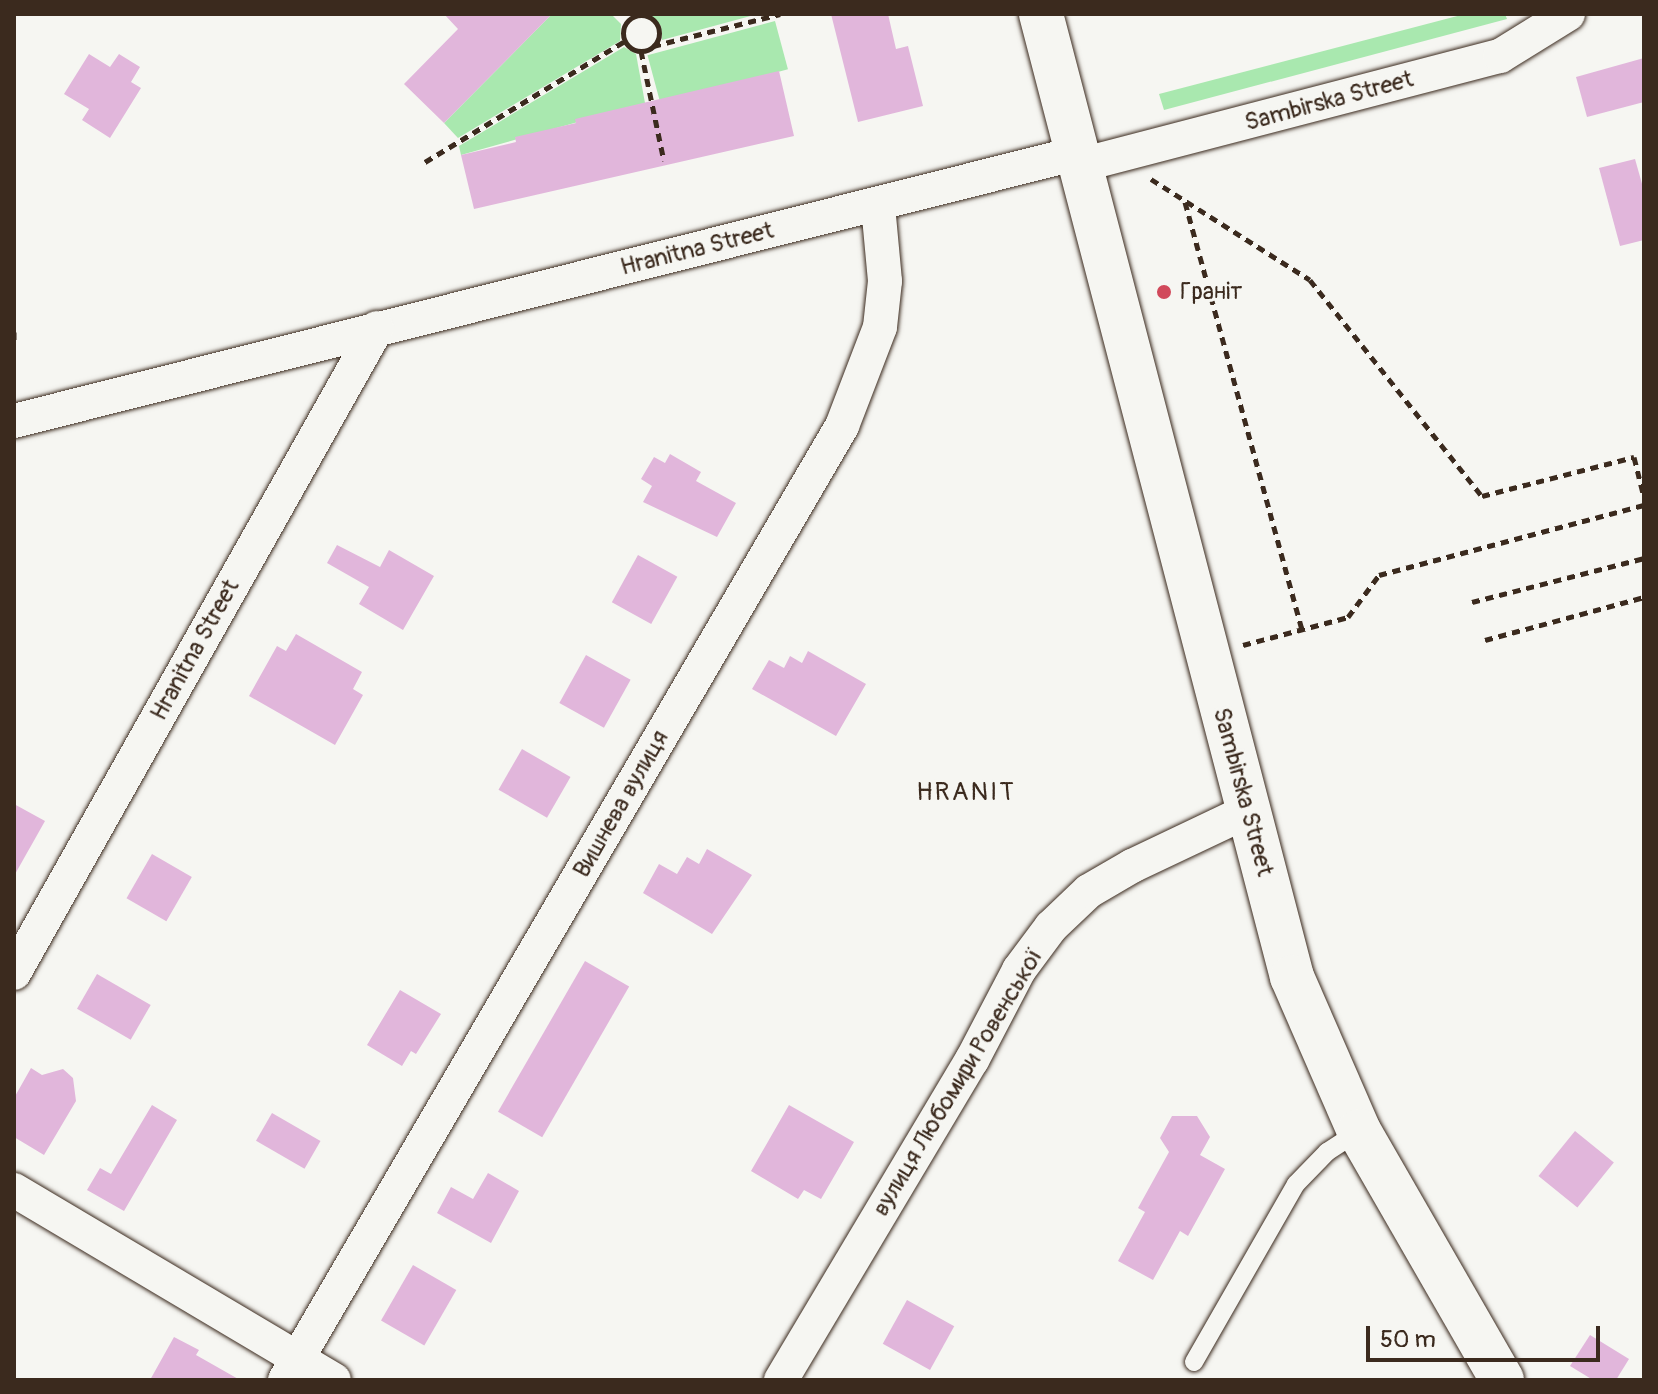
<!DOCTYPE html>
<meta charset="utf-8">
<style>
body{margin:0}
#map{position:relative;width:1658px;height:1394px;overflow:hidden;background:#f6f6f2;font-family:Pangolin,sans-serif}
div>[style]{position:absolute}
.green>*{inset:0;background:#a9e8af;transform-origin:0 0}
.building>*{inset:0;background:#e1b6db;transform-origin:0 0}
.path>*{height:5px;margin-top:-2.5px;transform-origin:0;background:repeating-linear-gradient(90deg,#3b2a1e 0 8px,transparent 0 14px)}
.path>.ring{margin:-2.5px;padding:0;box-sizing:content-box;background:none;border:5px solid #3b2a1e;border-radius:50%}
.roads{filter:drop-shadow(0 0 2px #3b2a1e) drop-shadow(0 0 2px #3b2a1e)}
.service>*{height:18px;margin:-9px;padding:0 9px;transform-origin:9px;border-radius:9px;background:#f6f6f2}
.minor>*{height:34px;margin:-17px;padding:0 17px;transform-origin:17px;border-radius:17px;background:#f6f6f2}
.secondary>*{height:44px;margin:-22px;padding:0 22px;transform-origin:22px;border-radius:22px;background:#f6f6f2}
.dots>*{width:22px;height:22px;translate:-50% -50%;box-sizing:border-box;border:4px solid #f6f6f2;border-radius:50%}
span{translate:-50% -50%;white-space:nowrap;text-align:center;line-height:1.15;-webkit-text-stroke:6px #f6f6f2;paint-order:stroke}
.street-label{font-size:24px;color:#3b2a1e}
.poi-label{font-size:24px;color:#3b2a1e}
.left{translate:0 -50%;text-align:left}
.neighbourhood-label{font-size:26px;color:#3b2a1e;letter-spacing:2px}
.frame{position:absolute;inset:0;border:16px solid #3b2a1e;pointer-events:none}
.scale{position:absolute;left:1366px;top:1326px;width:234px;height:36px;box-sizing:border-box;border:4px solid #3b2a1e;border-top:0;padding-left:10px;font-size:24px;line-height:28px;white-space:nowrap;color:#3b2a1e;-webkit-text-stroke:6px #f6f6f2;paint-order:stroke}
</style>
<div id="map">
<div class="green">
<div style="clip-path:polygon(552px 14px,611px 14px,621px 24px,620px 41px,458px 138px,444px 123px)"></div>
<div style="clip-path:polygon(650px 14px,758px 14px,662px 40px,661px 26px)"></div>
<div style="clip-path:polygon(1465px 14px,1505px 14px,1507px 19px,1164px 110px,1159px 94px)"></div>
<div style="left:775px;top:21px;width:50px;height:132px;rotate:75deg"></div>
<div style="clip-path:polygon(624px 47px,636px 54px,645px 103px,461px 155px,459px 146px)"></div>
</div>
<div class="building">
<div style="clip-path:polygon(444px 14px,552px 14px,444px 123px,404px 84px,458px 29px)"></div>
<div style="clip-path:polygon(831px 14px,888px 14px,896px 49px,908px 46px,923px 106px,858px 122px)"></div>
<div style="clip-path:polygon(89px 54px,110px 67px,119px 54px,140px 67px,131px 82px,141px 88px,110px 138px,82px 120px,89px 109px,64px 94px)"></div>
<div style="clip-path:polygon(1644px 58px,1644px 102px,1587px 117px,1576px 77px)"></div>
<div style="clip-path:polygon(779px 71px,794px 136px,474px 209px,461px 155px,516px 142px,515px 137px,576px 123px,575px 119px)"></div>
<div style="clip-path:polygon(1635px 159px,1644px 191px,1644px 240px,1620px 246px,1599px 168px)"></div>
<div style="clip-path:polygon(670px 454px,701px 472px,696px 481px,736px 503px,717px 537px,643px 502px,652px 486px,641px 479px,654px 457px,665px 463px)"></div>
<div style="clip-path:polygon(337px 545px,380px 567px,389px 550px,434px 576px,403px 630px,359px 604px,369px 587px,327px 563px)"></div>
<div style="left:638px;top:555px;width:45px;height:54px;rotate:29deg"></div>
<div style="clip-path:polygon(296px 634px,362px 672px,353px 689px,363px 695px,335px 745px,249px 696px,277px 646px,286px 651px)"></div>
<div style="clip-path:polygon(808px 651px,866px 684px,836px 736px,752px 689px,769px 660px,784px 668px,790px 656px,802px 663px)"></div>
<div style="left:586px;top:655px;width:51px;height:55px;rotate:29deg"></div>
<div style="left:522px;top:749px;width:56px;height:47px;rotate:30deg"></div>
<div style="clip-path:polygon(14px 804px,45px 821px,14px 876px)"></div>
<div style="clip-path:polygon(707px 849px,752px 875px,712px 934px,643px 893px,659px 864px,677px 874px,687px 857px,699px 864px)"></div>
<div style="left:152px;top:854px;width:46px;height:51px;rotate:30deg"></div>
<div style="left:585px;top:961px;width:51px;height:174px;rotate:30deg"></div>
<div style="left:97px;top:974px;width:62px;height:40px;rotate:30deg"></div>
<div style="clip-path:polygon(400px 990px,441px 1014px,416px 1054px,411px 1051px,402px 1066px,367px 1045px)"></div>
<div style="clip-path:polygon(31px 1068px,42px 1075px,63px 1069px,73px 1078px,76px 1101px,44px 1155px,14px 1137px,14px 1098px)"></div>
<div style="clip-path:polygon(152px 1105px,177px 1120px,124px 1211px,87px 1190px,100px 1168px,111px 1174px)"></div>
<div style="clip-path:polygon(789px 1105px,854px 1142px,821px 1199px,804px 1190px,798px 1199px,751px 1171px)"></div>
<div style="left:272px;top:1113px;width:56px;height:32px;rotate:30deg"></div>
<div style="clip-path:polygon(1172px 1116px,1197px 1116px,1210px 1137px,1200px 1155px,1225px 1169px,1188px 1236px,1180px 1231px,1153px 1280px,1118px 1261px,1145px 1212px,1138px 1208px,1169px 1152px,1160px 1138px)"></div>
<div style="left:1575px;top:1131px;width:50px;height:58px;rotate:39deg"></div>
<div style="clip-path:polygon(488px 1173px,519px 1191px,491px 1243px,437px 1213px,451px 1187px,473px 1199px)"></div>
<div style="left:413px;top:1265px;width:50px;height:64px;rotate:30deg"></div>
<div style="left:907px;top:1300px;width:54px;height:50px;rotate:29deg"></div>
<div style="clip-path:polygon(1590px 1335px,1629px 1359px,1616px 1380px,1593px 1380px,1570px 1366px)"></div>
<div style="clip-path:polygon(174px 1337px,199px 1350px,196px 1355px,240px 1380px,150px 1380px)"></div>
</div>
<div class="path">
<div class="ring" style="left:623px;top:15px;width:31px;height:31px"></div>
<div style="left:653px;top:46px;width:131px;rotate:-14.1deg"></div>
<div style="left:641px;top:51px;width:112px;rotate:78.2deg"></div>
<div style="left:425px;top:162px;width:234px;rotate:-31.2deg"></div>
<div style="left:1151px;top:179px;width:188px;rotate:32.4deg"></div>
<div style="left:1310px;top:280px;width:276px;rotate:51.5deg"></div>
<div style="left:1482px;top:496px;width:157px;rotate:-14.4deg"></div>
<div style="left:1634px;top:457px;width:41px;rotate:76deg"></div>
<div style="left:1185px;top:202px;width:444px;rotate:74.7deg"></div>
<div style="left:14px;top:332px;width:8px;rotate:90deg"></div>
<div style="left:1472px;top:602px;width:178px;rotate:-14.3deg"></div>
<div style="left:1485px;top:640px;width:165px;rotate:-15.1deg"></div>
<div style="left:1243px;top:645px;width:109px;rotate:-14.9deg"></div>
<div style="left:1348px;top:617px;width:52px;rotate:-53.6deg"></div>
<div style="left:1379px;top:575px;width:274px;rotate:-14.8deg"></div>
</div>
<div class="roads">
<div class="service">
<div style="left:1194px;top:1362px;width:205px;rotate:-60.2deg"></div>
<div style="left:1296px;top:1184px;width:45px;rotate:-45.9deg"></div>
<div style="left:1327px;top:1152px;width:38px;rotate:-33deg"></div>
</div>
<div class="minor">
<div style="left:1081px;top:165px;width:433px;rotate:-14.6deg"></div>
<div style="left:1500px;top:56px;width:80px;rotate:-31.7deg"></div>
<div style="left:14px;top:421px;width:1097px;rotate:-14.14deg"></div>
<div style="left:14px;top:973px;width:740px;rotate:-60.63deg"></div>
<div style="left:14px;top:1190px;width:372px;rotate:30.7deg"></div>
<div style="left:285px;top:1380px;width:1105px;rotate:-59.72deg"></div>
<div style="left:842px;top:426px;width:106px;rotate:-69deg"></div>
<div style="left:880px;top:327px;width:46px;rotate:-83.8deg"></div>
<div style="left:885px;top:281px;width:76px;rotate:-95.3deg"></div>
<div style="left:781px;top:1380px;width:373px;rotate:-59.2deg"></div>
<div style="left:972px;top:1060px;width:102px;rotate:-62.4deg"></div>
<div style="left:1019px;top:970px;width:54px;rotate:-53.3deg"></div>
<div style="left:1051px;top:927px;width:52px;rotate:-43.5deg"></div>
<div style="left:1089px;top:891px;width:50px;rotate:-30.2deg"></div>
<div style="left:1132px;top:866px;width:128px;rotate:-25.4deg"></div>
</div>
<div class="secondary">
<div style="left:1041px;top:14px;width:995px;rotate:75.39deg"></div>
<div style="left:1292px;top:977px;width:168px;rotate:66.5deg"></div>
<div style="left:1359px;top:1131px;width:287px;rotate:60.1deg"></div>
</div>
</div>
<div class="dots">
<div style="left:1164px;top:292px;background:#d1495b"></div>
</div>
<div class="street-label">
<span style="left:1329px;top:101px;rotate:-15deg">Sambirska Street</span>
<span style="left:697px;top:249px;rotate:-14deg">Hranitna Street</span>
<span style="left:195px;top:650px;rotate:-61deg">Hranitna Street</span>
<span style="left:1243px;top:792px;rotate:75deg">Sambirska Street</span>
<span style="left:621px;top:804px;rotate:-60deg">Вишнева вулиця</span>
<span style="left:958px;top:1082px;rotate:-59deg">вулиця Любомири Ровенської</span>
</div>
<div class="poi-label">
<span class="left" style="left:1180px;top:292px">Граніт</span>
</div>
<div class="neighbourhood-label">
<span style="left:966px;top:793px">HRANIT</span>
</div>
<div class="frame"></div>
<div class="scale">50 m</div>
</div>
